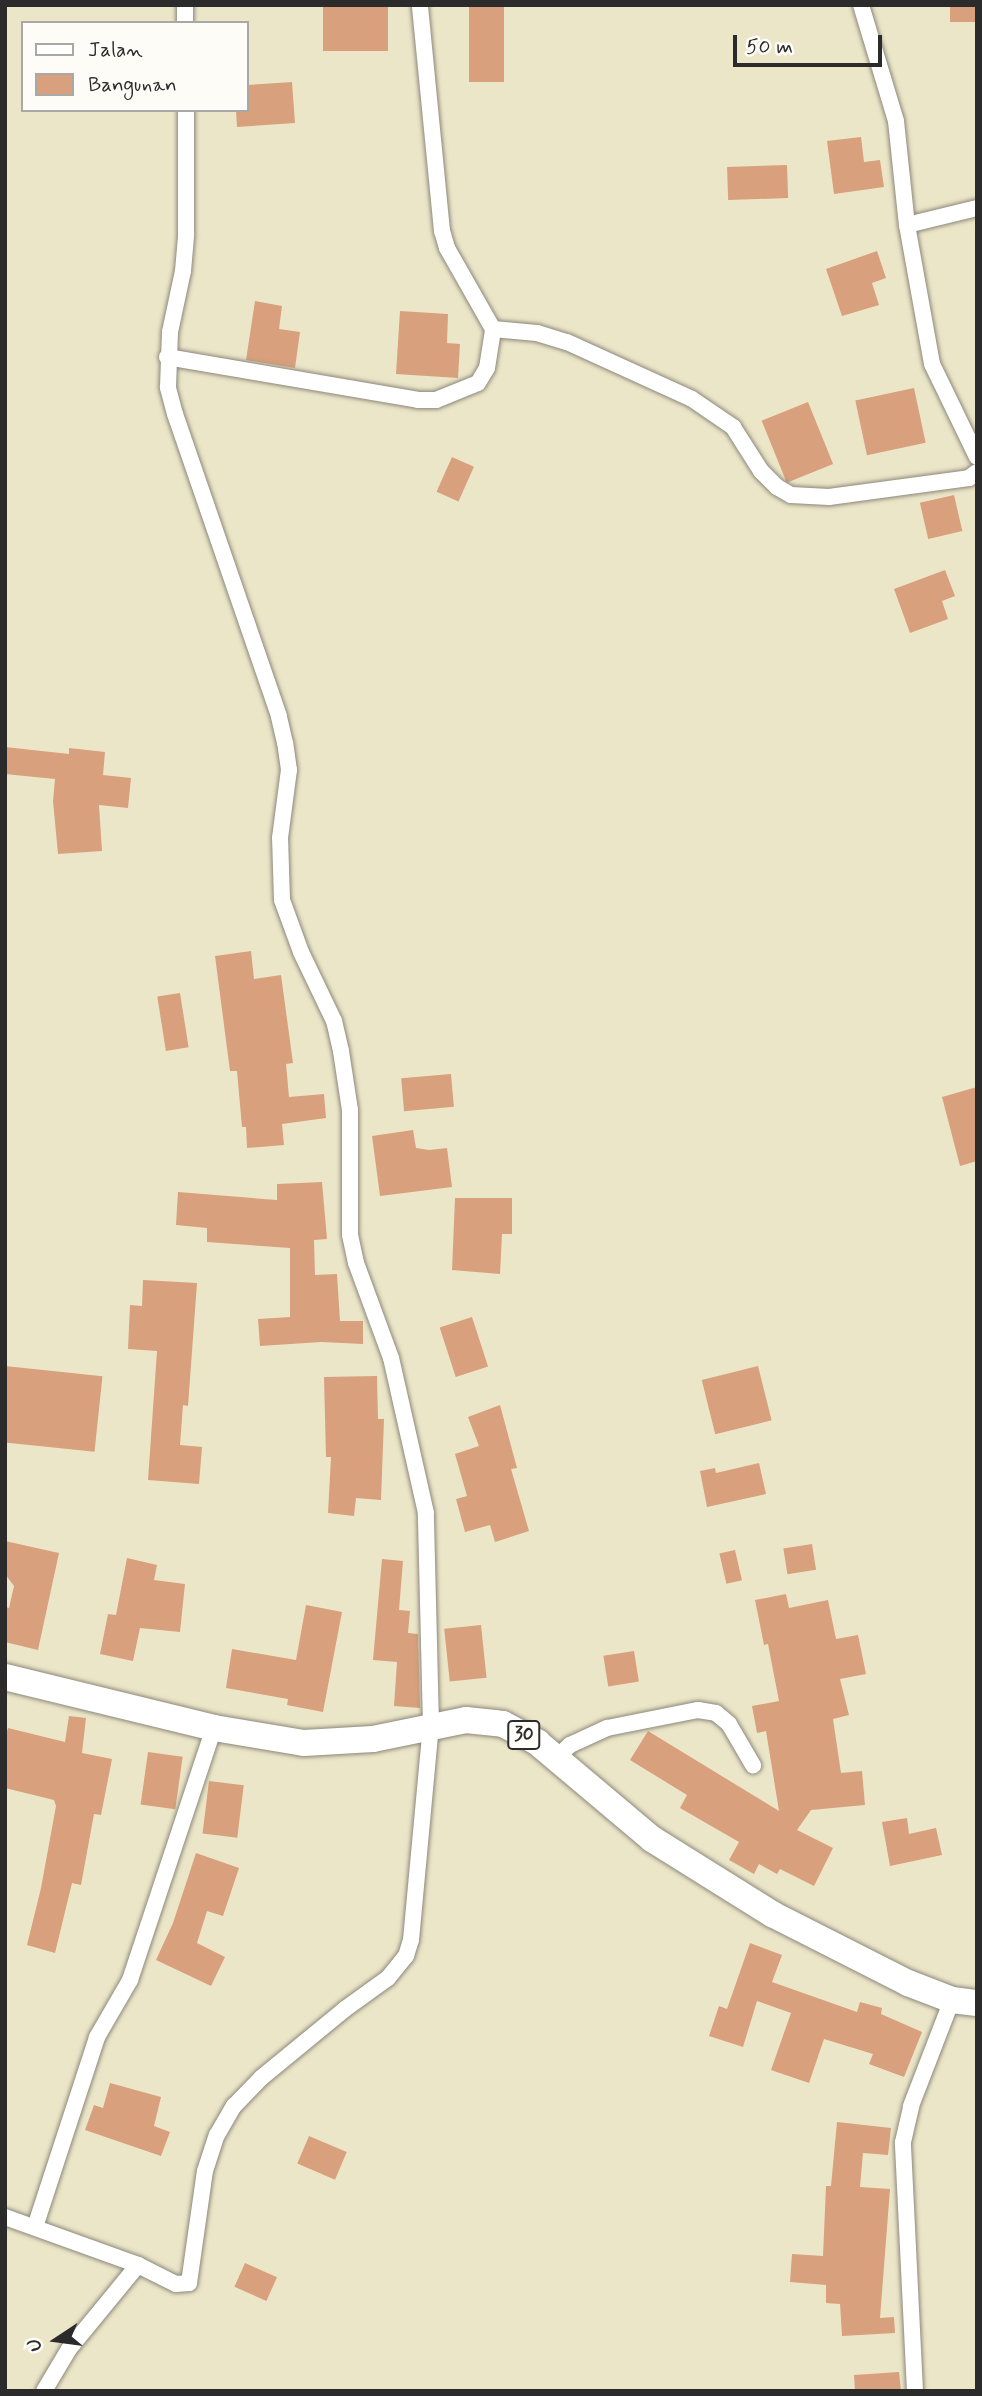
<!DOCTYPE html>
<style>
body{margin:0}
#map{position:relative;width:982px;height:2396px;overflow:hidden;background:#ece6c9;font-family:Mynerve,sans-serif}
div>[style]{position:absolute}
.building>*{inset:0;background:#d8a07c;transform-origin:0 0}
.roads{filter:drop-shadow(0 0 2px #8c887a) drop-shadow(0 0 2px #8c887a)}
.minor>*{height:16px;margin:-8px;padding:0 8px;transform-origin:8px;border-radius:8px;background:#fff}
.trunk>*{height:26px;margin:-13px;padding:0 13px;transform-origin:13px;border-radius:13px;background:#fff}
span{translate:-50% -50%;white-space:nowrap;text-align:center;line-height:1.15;-webkit-text-stroke:6px #fdfcf7;paint-order:stroke}
.shield-label span{padding:2px 5px;background:#fdfcf7;border:2px solid;border-radius:5px;-webkit-text-stroke-width:0}
.shield-label{font-size:19px;color:#2b2b2b;font-weight:700}
.frame{position:absolute;inset:0;border:7px solid #2b2b2b;pointer-events:none}
.legend{position:absolute;left:21px;top:21px;width:228px;height:91px;box-sizing:border-box;background:#fdfcf7;border:2px solid #a9a8a5;margin:0;padding:9px 12px;list-style:none;font-size:21px;color:#2b2b2b}
.legend li{display:flex;align-items:center;gap:14px;height:35px}
.legend b{width:35px;border:2px solid #a9a8a5}
.north{position:absolute;left:21px;top:2305px;width:70px;height:70px;-webkit-text-stroke:5px #fdfcf7;paint-order:stroke;rotate:257deg;font-size:19px;font-weight:700;line-height:28px;text-align:center;color:#2b2b2b}
.north::after{content:'';display:block;margin:auto;width:24px;height:32px;background:#2b2b2b;clip-path:polygon(50% 0,100% 100%,50% 72%,0 100%)}
.scale{position:absolute;left:733px;top:35px;width:149px;height:32px;box-sizing:border-box;border:4px solid #2b2b2b;border-top:0;padding-left:9px;font-size:21px;line-height:24px;white-space:nowrap;color:#2b2b2b;-webkit-text-stroke:5px #fdfcf7;paint-order:stroke}
</style>
<div id="map">
<div class="building">
<div style="left:323px;top:5px;width:65px;height:46px"></div>
<div style="left:469px;top:5px;width:35px;height:77px"></div>
<div style="left:950px;top:5px;width:27px;height:17px"></div>
<div style="clip-path:polygon(292px 82px,295px 123px,237px 127px,236px 110px,247px 110px,247px 85px)"></div>
<div style="clip-path:polygon(861px 137px,864px 162px,880px 160px,884px 187px,834px 194px,827px 141px)"></div>
<div style="left:787px;top:165px;width:33px;height:60px;rotate:88deg"></div>
<div style="clip-path:polygon(877px 251px,886px 278px,872px 283px,879px 305px,842px 316px,826px 269px)"></div>
<div style="clip-path:polygon(255px 301px,282px 306px,279px 329px,300px 332px,295px 368px,246px 360px)"></div>
<div style="clip-path:polygon(400px 311px,448px 314px,447px 343px,460px 344px,458px 378px,396px 374px)"></div>
<div style="left:914px;top:388px;width:56px;height:60px;rotate:78deg"></div>
<div style="left:808px;top:402px;width:67px;height:50px;rotate:68deg"></div>
<div style="left:452px;top:457px;width:24px;height:38px;rotate:24deg"></div>
<div style="left:954px;top:495px;width:37px;height:35px;rotate:77deg"></div>
<div style="clip-path:polygon(945px 570px,955px 596px,942px 601px,948px 619px,910px 633px,894px 589px)"></div>
<div style="clip-path:polygon(5px 747px,69px 754px,69px 748px,105px 752px,103px 775px,131px 778px,128px 808px,99px 805px,102px 851px,58px 854px,53px 801px,55px 779px,5px 774px)"></div>
<div style="clip-path:polygon(251px 951px,254px 979px,281px 975px,293px 1063px,286px 1064px,289px 1097px,324px 1094px,326px 1118px,282px 1124px,284px 1145px,247px 1148px,246px 1127px,242px 1127px,237px 1071px,230px 1071px,215px 956px)"></div>
<div style="left:180px;top:993px;width:55px;height:23px;rotate:81deg"></div>
<div style="left:451px;top:1074px;width:33px;height:50px;rotate:85deg"></div>
<div style="clip-path:polygon(977px 1087px,977px 1161px,960px 1166px,942px 1097px)"></div>
<div style="clip-path:polygon(413px 1130px,416px 1148px,429px 1150px,447px 1148px,452px 1187px,380px 1196px,372px 1136px)"></div>
<div style="clip-path:polygon(322px 1182px,327px 1239px,314px 1240px,315px 1275px,337px 1274px,340px 1321px,363px 1321px,363px 1344px,321px 1342px,260px 1346px,258px 1319px,290px 1317px,290px 1248px,207px 1242px,207px 1228px,176px 1225px,178px 1192px,277px 1200px,277px 1184px)"></div>
<div style="clip-path:polygon(455px 1198px,512px 1198px,512px 1234px,502px 1234px,500px 1274px,452px 1270px)"></div>
<div style="clip-path:polygon(143px 1280px,197px 1283px,188px 1406px,183px 1405px,180px 1445px,202px 1447px,199px 1484px,148px 1480px,157px 1351px,128px 1349px,130px 1305px,142px 1306px)"></div>
<div style="left:472px;top:1317px;width:52px;height:34px;rotate:72deg"></div>
<div style="left:5px;top:1366px;width:98px;height:76px;rotate:6deg"></div>
<div style="left:758px;top:1366px;width:56px;height:58px;rotate:76deg"></div>
<div style="clip-path:polygon(377px 1376px,378px 1419px,384px 1419px,381px 1500px,356px 1498px,354px 1516px,328px 1513px,331px 1457px,326px 1457px,324px 1377px)"></div>
<div style="clip-path:polygon(500px 1405px,517px 1468px,511px 1469px,529px 1531px,495px 1542px,490px 1525px,465px 1532px,456px 1499px,467px 1496px,455px 1454px,479px 1446px,468px 1417px)"></div>
<div style="clip-path:polygon(759px 1463px,766px 1494px,707px 1507px,700px 1471px,715px 1468px,716px 1473px)"></div>
<div style="clip-path:polygon(5px 1541px,59px 1553px,38px 1650px,5px 1642px,5px 1607px,9px 1608px,14px 1586px,5px 1574px)"></div>
<div style="left:812px;top:1544px;width:26px;height:29px;rotate:81deg"></div>
<div style="left:735px;top:1550px;width:31px;height:16px;rotate:77deg"></div>
<div style="clip-path:polygon(127px 1558px,157px 1565px,154px 1580px,185px 1584px,180px 1632px,140px 1628px,133px 1661px,100px 1654px,108px 1614px,116px 1615px)"></div>
<div style="clip-path:polygon(382px 1559px,403px 1561px,399px 1610px,410px 1611px,408px 1633px,418px 1634px,420px 1708px,394px 1706px,397px 1662px,373px 1660px)"></div>
<div style="clip-path:polygon(786px 1594px,789px 1608px,828px 1600px,836px 1639px,858px 1635px,866px 1674px,840px 1679px,849px 1715px,833px 1719px,841px 1773px,862px 1771px,865px 1805px,811px 1810px,797px 1830px,833px 1848px,814px 1886px,780px 1869px,777px 1874px,759px 1864px,754px 1874px,729px 1860px,739px 1842px,680px 1808px,687px 1795px,630px 1760px,648px 1731px,779px 1811px,766px 1731px,757px 1733px,752px 1706px,779px 1701px,768px 1644px,764px 1645px,755px 1600px)"></div>
<div style="clip-path:polygon(306px 1605px,342px 1612px,323px 1712px,287px 1705px,288px 1699px,226px 1688px,232px 1649px,296px 1660px)"></div>
<div style="left:481px;top:1625px;width:53px;height:37px;rotate:84deg"></div>
<div style="left:634px;top:1651px;width:31px;height:31px;rotate:81deg"></div>
<div style="clip-path:polygon(69px 1716px,86px 1718px,82px 1753px,112px 1759px,101px 1815px,94px 1814px,81px 1885px,72px 1883px,55px 1953px,27px 1945px,41px 1888px,56px 1806px,54px 1800px,5px 1788px,5px 1739px,8px 1728px,65px 1742px)"></div>
<div style="left:148px;top:1752px;width:35px;height:53px;rotate:8deg"></div>
<div style="left:209px;top:1781px;width:35px;height:53px;rotate:7deg"></div>
<div style="clip-path:polygon(907px 1818px,909px 1834px,936px 1828px,942px 1855px,890px 1866px,882px 1822px)"></div>
<div style="clip-path:polygon(196px 1853px,239px 1868px,223px 1916px,207px 1911px,197px 1943px,225px 1957px,211px 1986px,156px 1960px,173px 1923px)"></div>
<div style="clip-path:polygon(750px 1943px,782px 1955px,772px 1982px,857px 2012px,860px 2002px,882px 2008px,881px 2014px,922px 2032px,904px 2077px,869px 2064px,873px 2054px,824px 2039px,809px 2083px,771px 2070px,791px 2013px,757px 2001px,743px 2047px,709px 2036px,719px 2006px,727px 2009px)"></div>
<div style="clip-path:polygon(110px 2083px,161px 2097px,154px 2126px,170px 2132px,161px 2156px,85px 2130px,94px 2105px,103px 2108px)"></div>
<div style="clip-path:polygon(837px 2122px,891px 2128px,888px 2155px,863px 2153px,860px 2187px,890px 2189px,880px 2318px,894px 2317px,895px 2333px,842px 2336px,840px 2304px,826px 2303px,826px 2285px,790px 2282px,792px 2254px,823px 2256px,826px 2186px,831px 2186px)"></div>
<div style="left:309px;top:2136px;width:41px;height:30px;rotate:23deg"></div>
<div style="left:245px;top:2263px;width:35px;height:26px;rotate:24deg"></div>
<div style="clip-path:polygon(899px 2372px,901px 2391px,855px 2391px,854px 2375px)"></div>
</div>
<div class="roads">
<div class="minor">
<div style="left:185px;top:5px;width:18px;rotate:90deg"></div>
<div style="left:861px;top:5px;width:121px;rotate:73.2deg"></div>
<div style="left:896px;top:121px;width:105px;rotate:84deg"></div>
<div style="left:907px;top:225px;width:141px;rotate:79.8deg"></div>
<div style="left:932px;top:364px;width:103px;rotate:64.2deg"></div>
<div style="left:907px;top:225px;width:72px;rotate:-13.7deg"></div>
<div style="left:493px;top:329px;width:44px;rotate:5.2deg"></div>
<div style="left:537px;top:333px;width:31px;rotate:17deg"></div>
<div style="left:567px;top:342px;width:137px;rotate:24.5deg"></div>
<div style="left:692px;top:399px;width:50px;rotate:34.3deg"></div>
<div style="left:733px;top:427px;width:52px;rotate:57.5deg"></div>
<div style="left:761px;top:471px;width:23px;rotate:45deg"></div>
<div style="left:777px;top:487px;width:16px;rotate:30deg"></div>
<div style="left:791px;top:495px;width:38px;rotate:3deg"></div>
<div style="left:829px;top:497px;width:141px;rotate:-7.7deg"></div>
<div style="left:969px;top:478px;width:10px;rotate:-37deg"></div>
<div style="left:167px;top:357px;width:255px;rotate:9.7deg"></div>
<div style="left:418px;top:400px;width:18px"></div>
<div style="left:436px;top:400px;width:45px;rotate:-22deg"></div>
<div style="left:478px;top:383px;width:17px;rotate:-59deg"></div>
<div style="left:487px;top:368px;width:39px;rotate:-81deg"></div>
<div style="left:493px;top:329px;width:93px;rotate:-119.6deg"></div>
<div style="left:447px;top:248px;width:18px;rotate:-106deg"></div>
<div style="left:442px;top:231px;width:227px;rotate:-95.6deg"></div>
<div style="left:555px;top:1759px;width:21px;rotate:-43deg"></div>
<div style="left:570px;top:1745px;width:41px;rotate:-24.7deg"></div>
<div style="left:607px;top:1728px;width:93px;rotate:-11.2deg"></div>
<div style="left:698px;top:1710px;width:18px;rotate:9deg"></div>
<div style="left:716px;top:1713px;width:17px;rotate:40deg"></div>
<div style="left:729px;top:1724px;width:48px;rotate:59.7deg"></div>
<div style="left:5px;top:2217px;width:141px;rotate:19.8deg"></div>
<div style="left:138px;top:2265px;width:42px;rotate:26.6deg"></div>
<div style="left:176px;top:2284px;width:13px;rotate:-4deg"></div>
<div style="left:189px;top:2283px;width:113px;rotate:-81.9deg"></div>
<div style="left:205px;top:2171px;width:38px;rotate:-72deg"></div>
<div style="left:217px;top:2135px;width:34px;rotate:-60deg"></div>
<div style="left:234px;top:2106px;width:39px;rotate:-46deg"></div>
<div style="left:261px;top:2078px;width:109px;rotate:-39.4deg"></div>
<div style="left:345px;top:2009px;width:53px;rotate:-35.8deg"></div>
<div style="left:388px;top:1978px;width:28px;rotate:-51deg"></div>
<div style="left:406px;top:1956px;width:17px;rotate:-73deg"></div>
<div style="left:411px;top:1940px;width:216px;rotate:-84.7deg"></div>
<div style="left:431px;top:1725px;width:212px;rotate:-91.4deg"></div>
<div style="left:426px;top:1513px;width:159px;rotate:-102.7deg"></div>
<div style="left:391px;top:1358px;width:101px;rotate:-110.2deg"></div>
<div style="left:356px;top:1263px;width:29px;rotate:-102deg"></div>
<div style="left:350px;top:1235px;width:125px;rotate:-90deg"></div>
<div style="left:350px;top:1110px;width:60px;rotate:-98.7deg"></div>
<div style="left:341px;top:1051px;width:31px;rotate:-103deg"></div>
<div style="left:334px;top:1021px;width:76px;rotate:-115.6deg"></div>
<div style="left:301px;top:952px;width:55px;rotate:-110.1deg"></div>
<div style="left:282px;top:900px;width:62px;rotate:-91.8deg"></div>
<div style="left:280px;top:838px;width:69px;rotate:-82.5deg"></div>
<div style="left:289px;top:770px;width:27px;rotate:-98deg"></div>
<div style="left:285px;top:743px;width:28px;rotate:-103deg"></div>
<div style="left:279px;top:716px;width:319px;rotate:-109deg"></div>
<div style="left:175px;top:414px;width:28px;rotate:-105deg"></div>
<div style="left:168px;top:387px;width:55px;rotate:-87.9deg"></div>
<div style="left:170px;top:332px;width:62px;rotate:-78deg"></div>
<div style="left:183px;top:271px;width:37px;rotate:-85deg"></div>
<div style="left:186px;top:234px;width:124px;rotate:-90deg"></div>
<div style="left:35px;top:2227px;width:200px;rotate:-71.9deg"></div>
<div style="left:97px;top:2037px;width:66px;rotate:-59.9deg"></div>
<div style="left:130px;top:1980px;width:266px;rotate:-71.6deg"></div>
<div style="left:44px;top:2391px;width:49px;rotate:-59.2deg"></div>
<div style="left:69px;top:2349px;width:109px;rotate:-50.6deg"></div>
<div style="left:915px;top:2391px;width:249px;rotate:-92.8deg"></div>
<div style="left:903px;top:2142px;width:37px;rotate:-77deg"></div>
<div style="left:911px;top:2106px;width:114px;rotate:-68.9deg"></div>
</div>
<div class="trunk">
<div style="left:5px;top:1677px;width:215px;rotate:13.7deg"></div>
<div style="left:214px;top:1728px;width:91px;rotate:9.5deg"></div>
<div style="left:304px;top:1743px;width:69px;rotate:-3.3deg"></div>
<div style="left:373px;top:1739px;width:95px;rotate:-11.5deg"></div>
<div style="left:466px;top:1720px;width:37px;rotate:6deg"></div>
<div style="left:503px;top:1724px;width:40px;rotate:28deg"></div>
<div style="left:538px;top:1743px;width:149px;rotate:40.1deg"></div>
<div style="left:652px;top:1839px;width:142px;rotate:32deg"></div>
<div style="left:772px;top:1914px;width:153px;rotate:26.9deg"></div>
<div style="left:908px;top:1983px;width:47px;rotate:21.1deg"></div>
<div style="left:952px;top:2000px;width:25px;rotate:7deg"></div>
</div>
</div>
<div class="shield-label">
<span style="left:524px;top:1735px">30</span>
</div>
<div class="frame"></div>
<ul class="legend">
<li><b style="height:9px;background:#fff"></b>Jalan</li>
<li><b style="height:19px;background:#d8a07c"></b>Bangunan</li>
</ul>
<div class="north">U</div>
<div class="scale">50 m</div>
</div>
